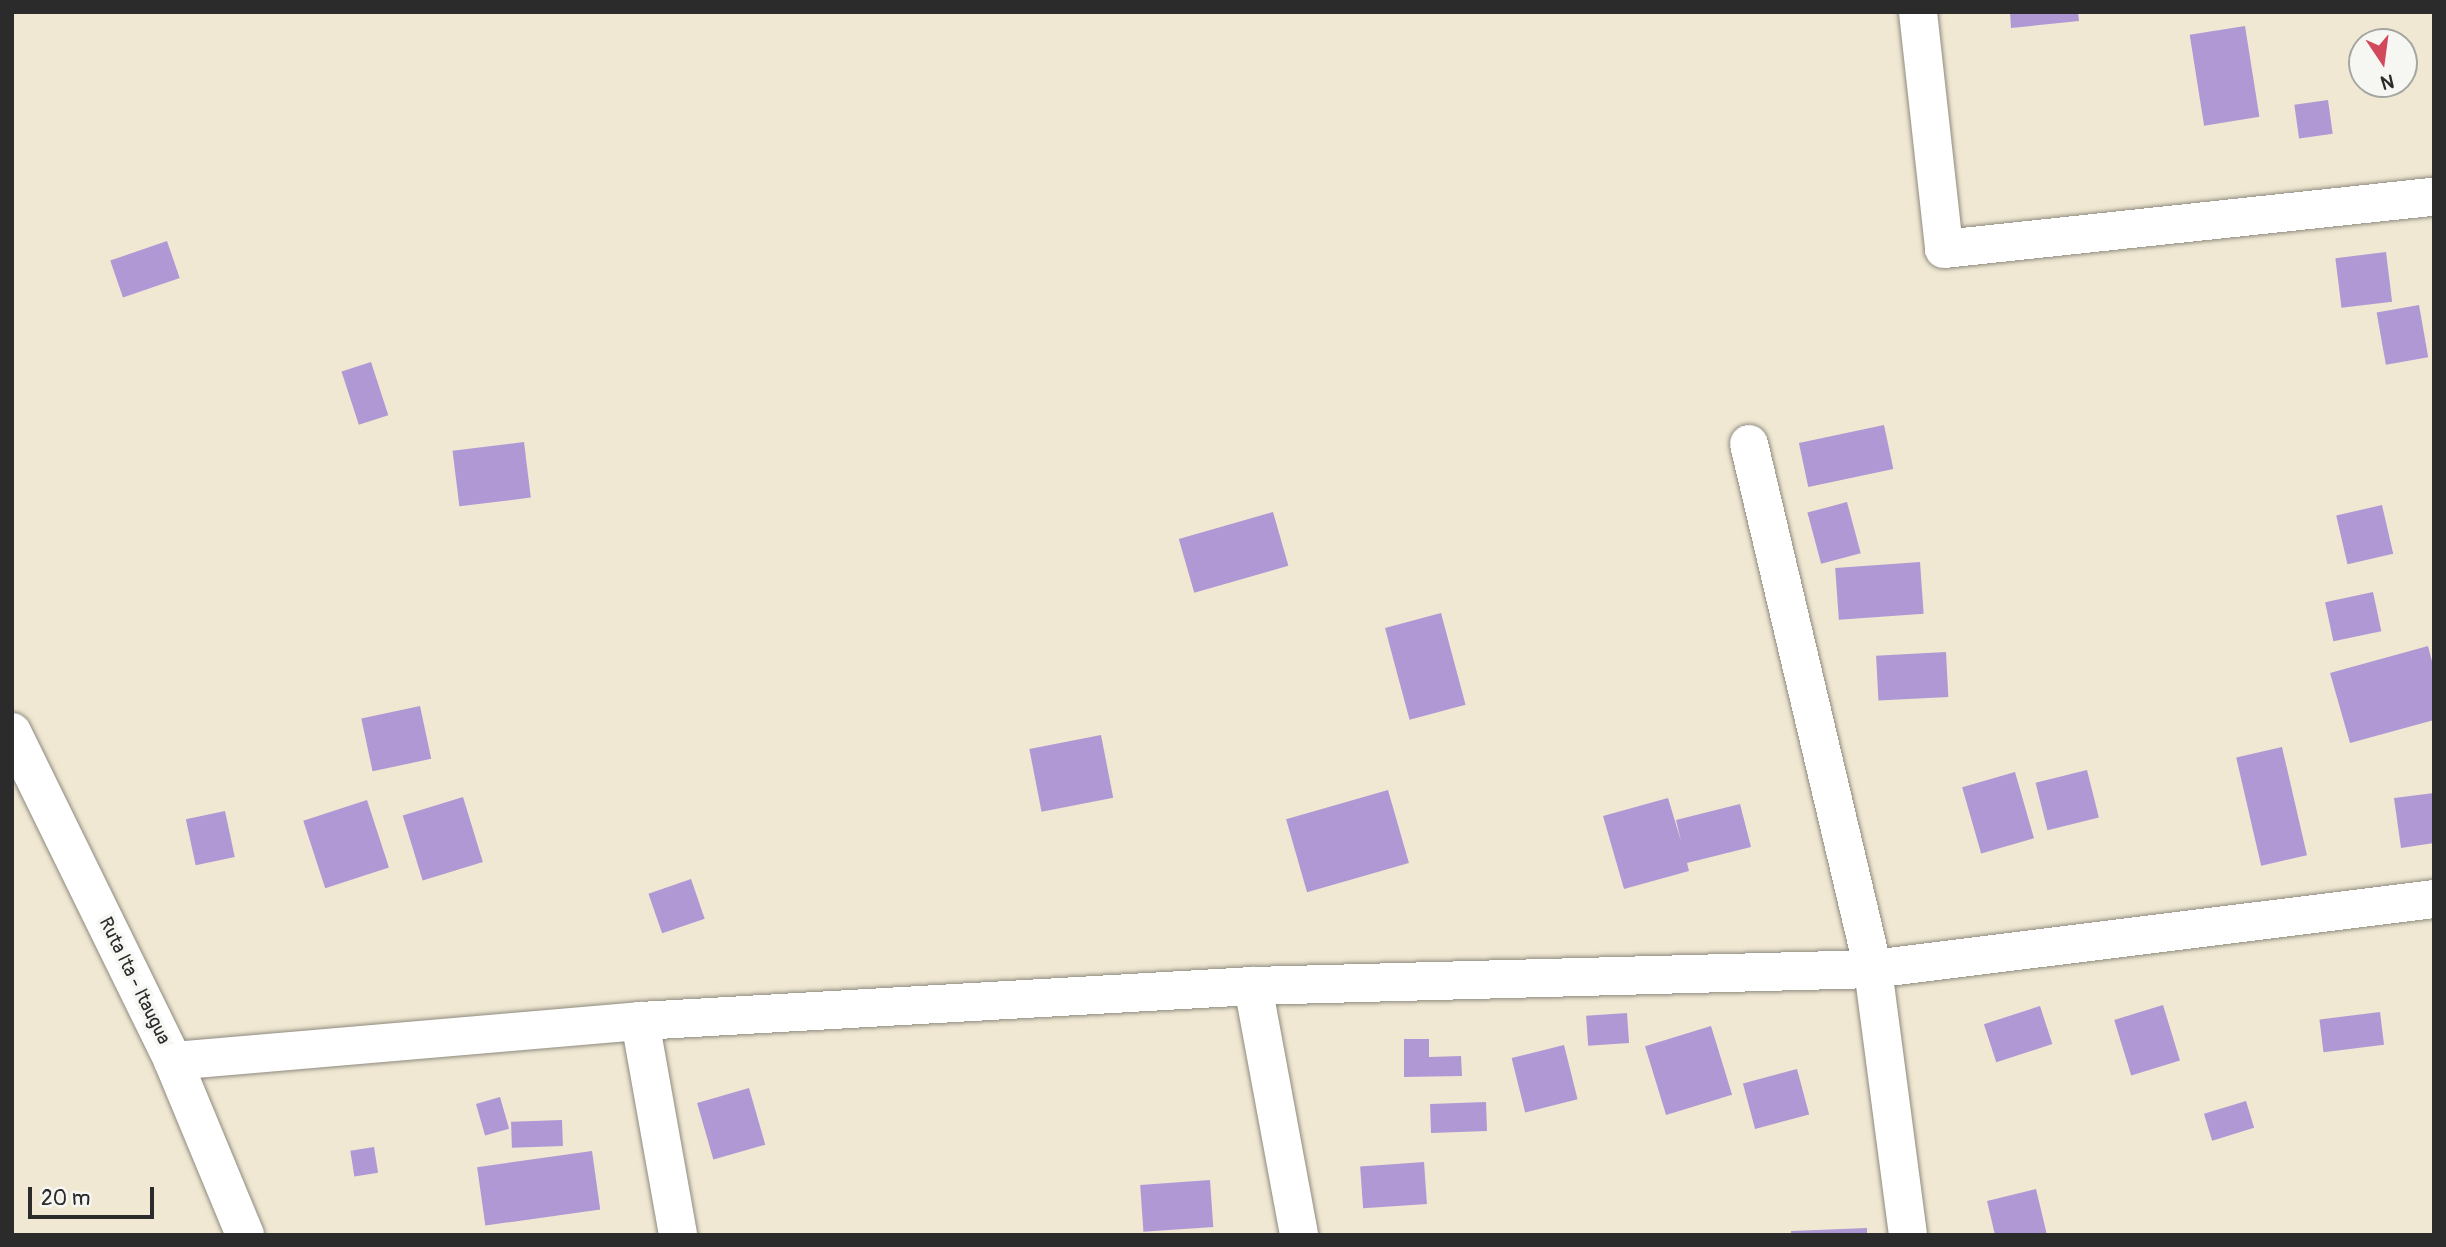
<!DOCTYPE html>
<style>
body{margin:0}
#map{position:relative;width:2446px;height:1247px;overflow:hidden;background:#f0e8d3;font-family:Pangolin,sans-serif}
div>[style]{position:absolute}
.building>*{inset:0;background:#b098d5;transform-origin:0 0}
.roads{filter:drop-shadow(0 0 2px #8e8a7f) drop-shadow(0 0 2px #8e8a7f)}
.street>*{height:38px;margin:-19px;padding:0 19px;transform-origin:19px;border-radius:19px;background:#fff}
span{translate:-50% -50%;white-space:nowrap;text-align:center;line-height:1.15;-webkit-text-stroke:7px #f6f6f2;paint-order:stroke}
.street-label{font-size:19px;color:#2b2b2b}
.frame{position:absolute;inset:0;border:14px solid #2b2b2b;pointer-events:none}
.north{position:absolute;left:2348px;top:28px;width:70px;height:70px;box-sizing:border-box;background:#f6f6f2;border:2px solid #a5a5a2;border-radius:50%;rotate:167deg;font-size:19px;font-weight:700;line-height:28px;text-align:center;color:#2b2b2b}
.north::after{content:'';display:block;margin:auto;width:24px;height:32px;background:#d1495b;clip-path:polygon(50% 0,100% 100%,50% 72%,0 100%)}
.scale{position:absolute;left:28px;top:1187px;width:126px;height:32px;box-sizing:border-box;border:4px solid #2b2b2b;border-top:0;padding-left:9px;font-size:21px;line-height:24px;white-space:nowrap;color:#2b2b2b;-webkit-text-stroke:5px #f6f6f2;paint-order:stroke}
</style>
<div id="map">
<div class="building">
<div style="clip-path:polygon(2010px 12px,2078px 12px,2079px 21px,2011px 28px)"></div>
<div style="left:2245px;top:26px;width:92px;height:56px;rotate:81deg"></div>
<div style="left:2328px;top:100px;width:34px;height:34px;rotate:82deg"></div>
<div style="left:167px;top:241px;width:39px;height:60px;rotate:71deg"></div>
<div style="left:2386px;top:252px;width:50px;height:51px;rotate:83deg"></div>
<div style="left:2419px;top:305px;width:53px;height:43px;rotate:80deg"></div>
<div style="left:371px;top:362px;width:56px;height:31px;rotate:72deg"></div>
<div style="left:1884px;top:425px;width:45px;height:87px;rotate:78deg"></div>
<div style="left:524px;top:442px;width:56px;height:72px;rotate:83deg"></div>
<div style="left:1847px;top:502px;width:53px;height:41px;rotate:75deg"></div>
<div style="left:2382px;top:505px;width:50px;height:47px;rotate:77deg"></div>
<div style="left:1273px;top:512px;width:56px;height:98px;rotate:74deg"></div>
<div style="left:1920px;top:562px;width:52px;height:85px;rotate:86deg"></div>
<div style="left:2373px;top:592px;width:40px;height:49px;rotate:78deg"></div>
<div style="left:1441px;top:613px;width:95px;height:58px;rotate:75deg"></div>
<div style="clip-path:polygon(2428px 646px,2434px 669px,2434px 720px,2350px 743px,2330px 673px)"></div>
<div style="left:1946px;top:652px;width:45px;height:70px;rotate:87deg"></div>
<div style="left:420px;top:706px;width:54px;height:60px;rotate:78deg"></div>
<div style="left:1101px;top:735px;width:64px;height:73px;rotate:79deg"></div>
<div style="left:2282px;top:747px;width:111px;height:47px;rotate:77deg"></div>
<div style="left:2087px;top:770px;width:49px;height:53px;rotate:76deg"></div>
<div style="left:2015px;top:772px;width:69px;height:55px;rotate:74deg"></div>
<div style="left:1388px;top:790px;width:76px;height:106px;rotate:74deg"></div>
<div style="clip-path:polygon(2434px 793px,2434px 843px,2401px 848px,2394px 798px)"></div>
<div style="left:463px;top:797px;width:68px;height:63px;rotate:73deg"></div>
<div style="clip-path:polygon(1668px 798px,1681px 841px,1676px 820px,1740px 804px,1751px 847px,1687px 863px,1689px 871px,1624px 889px,1603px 816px)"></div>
<div style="left:367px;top:800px;width:71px;height:67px;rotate:72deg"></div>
<div style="left:225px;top:811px;width:47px;height:40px;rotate:78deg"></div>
<div style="left:691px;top:879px;width:42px;height:45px;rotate:71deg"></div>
<div style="left:2163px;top:1005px;width:58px;height:51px;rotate:73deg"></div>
<div style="left:2040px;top:1006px;width:40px;height:59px;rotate:72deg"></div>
<div style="left:2380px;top:1012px;width:33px;height:61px;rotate:83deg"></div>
<div style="left:1627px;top:1013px;width:30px;height:41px;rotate:86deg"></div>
<div style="left:1711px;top:1026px;width:72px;height:69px;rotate:73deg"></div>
<div style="clip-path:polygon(1404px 1039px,1429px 1039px,1429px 1057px,1461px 1056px,1462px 1076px,1404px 1077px)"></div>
<div style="left:1564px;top:1045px;width:56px;height:54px;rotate:76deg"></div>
<div style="left:1797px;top:1069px;width:47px;height:56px;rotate:75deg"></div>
<div style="left:749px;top:1088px;width:59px;height:54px;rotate:74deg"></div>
<div style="left:500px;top:1097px;width:33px;height:25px;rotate:74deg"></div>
<div style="left:2246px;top:1101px;width:28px;height:44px;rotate:73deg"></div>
<div style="left:1486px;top:1102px;width:29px;height:56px;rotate:88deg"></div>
<div style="left:562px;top:1120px;width:26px;height:51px;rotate:88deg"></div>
<div style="left:374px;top:1147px;width:26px;height:24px;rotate:81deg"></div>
<div style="left:592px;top:1151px;width:59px;height:116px;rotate:82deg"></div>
<div style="left:1424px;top:1162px;width:42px;height:64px;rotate:86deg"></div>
<div style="left:1210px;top:1180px;width:47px;height:70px;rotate:86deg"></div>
<div style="clip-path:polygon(2036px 1189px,2047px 1235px,1995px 1235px,1987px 1201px)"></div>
<div style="clip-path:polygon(1867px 1228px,1867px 1235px,1791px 1235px,1791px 1231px)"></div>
</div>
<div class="roads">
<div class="street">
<div style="left:1918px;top:12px;width:238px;rotate:83.7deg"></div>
<div style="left:1944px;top:249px;width:493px;rotate:-6.1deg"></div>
<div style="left:1749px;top:444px;width:539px;rotate:76.71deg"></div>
<div style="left:1873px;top:969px;width:268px;rotate:82.5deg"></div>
<div style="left:12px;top:732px;width:366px;rotate:63.9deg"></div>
<div style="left:173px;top:1061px;width:188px;rotate:67.5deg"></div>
<div style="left:1253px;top:986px;width:253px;rotate:79.5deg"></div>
<div style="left:640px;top:1021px;width:217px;rotate:79.9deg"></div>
<div style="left:173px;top:1061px;width:469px;rotate:-4.9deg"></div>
<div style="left:640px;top:1021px;width:614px;rotate:-3.27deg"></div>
<div style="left:1253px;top:986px;width:620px;rotate:-1.57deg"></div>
<div style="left:1873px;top:969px;width:565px;rotate:-7.11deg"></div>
</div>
</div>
<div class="street-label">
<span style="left:134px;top:981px;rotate:64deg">Ruta Ita - Itaugua</span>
</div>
<div class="frame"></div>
<div class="north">N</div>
<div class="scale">20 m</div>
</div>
